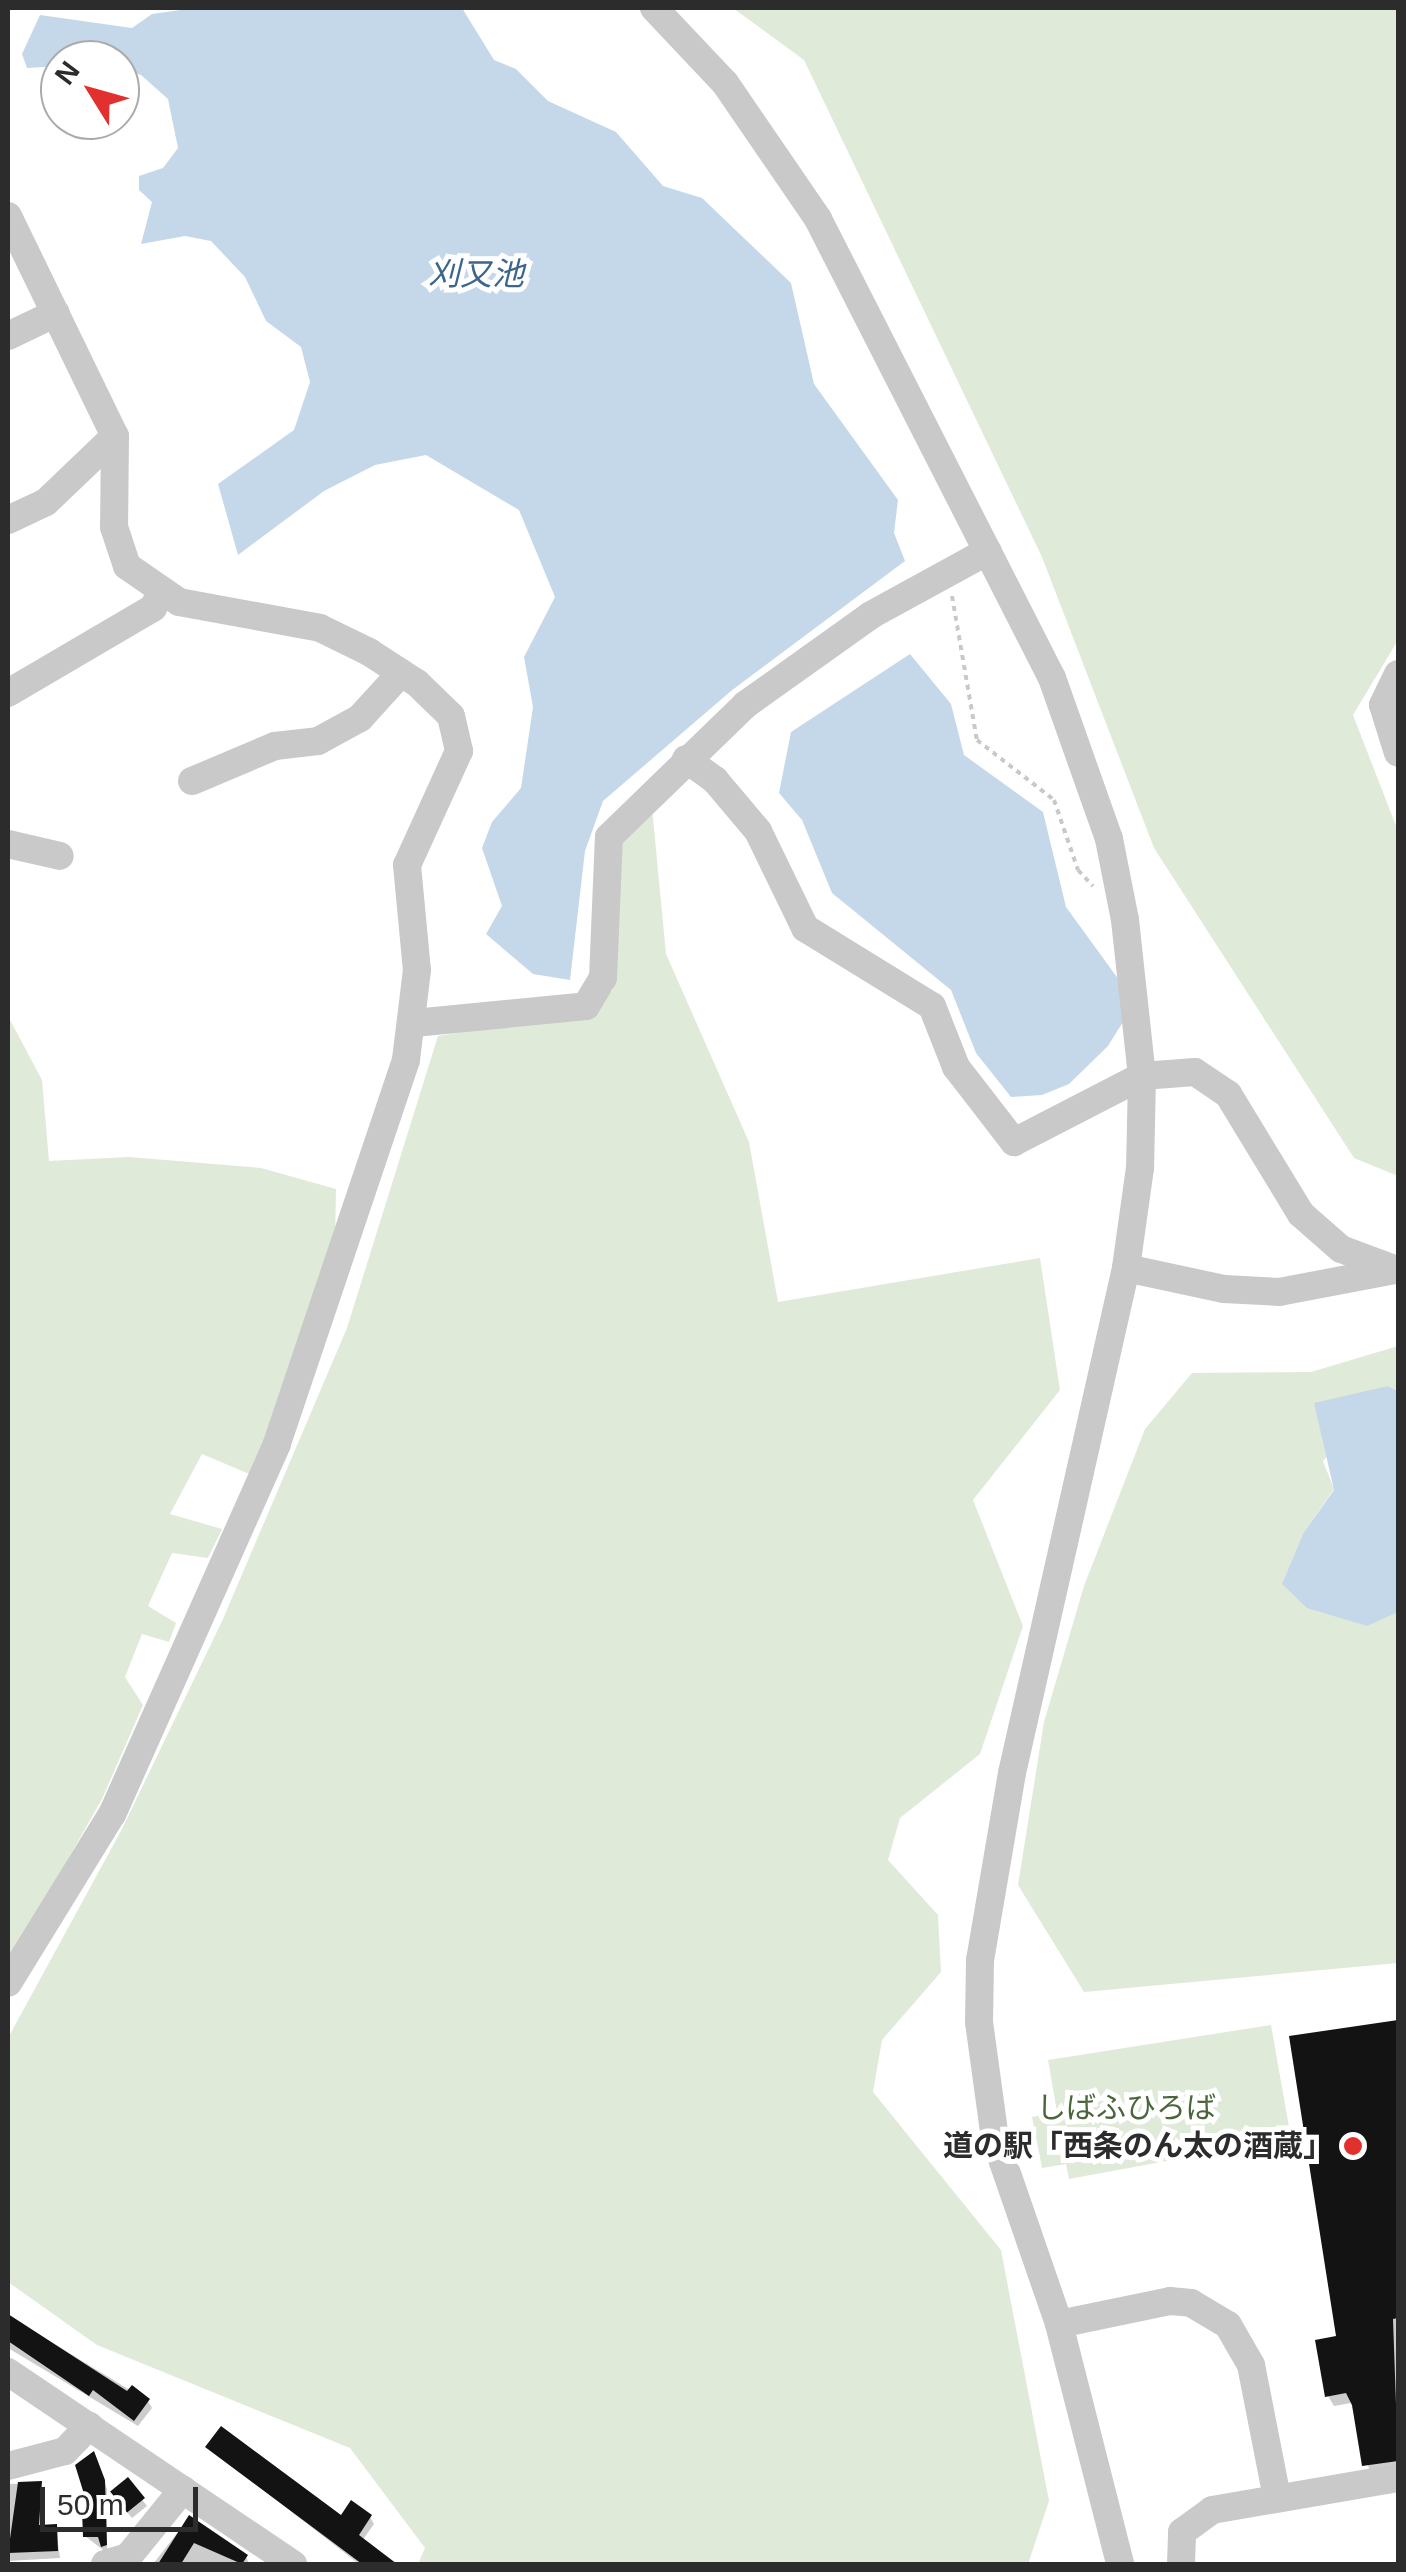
<!DOCTYPE html>
<meta charset="utf-8">
<style>
body{margin:0}
#map{position:relative;width:1406px;height:2572px;overflow:hidden;background:#fff;font-family:Helvetica,"Noto Sans JP",sans-serif}
div>[style]{position:absolute}
.green>*{inset:0;background:#e0ead9}
.water>*{inset:0;background:#c5d8ea}
.shadow>*{inset:0;background:#0003}
.building>*{inset:0;background:#131313;transform-origin:0 0}
.path>*{height:4px;margin-top:-2px;transform-origin:0;background:repeating-linear-gradient(90deg,#c9c9c9 0 5px,transparent 0 10px)}
.minor>*{height:28px;margin:-14px;padding:0 14px;transform-origin:14px;border-radius:14px;background:#c9c9c9}
.dots>*{width:28px;height:28px;translate:-50% -50%;box-sizing:border-box;border:5px solid #fff;border-radius:50%}
span{translate:-50% -50%;white-space:nowrap;text-align:center;line-height:1.15;-webkit-text-stroke:10px #fff;paint-order:stroke}
.park-label{font-size:30px;color:#4b663a}
.poi-label{font-size:30px;color:#2c2c2c;font-weight:700}
.right{translate:-100% -50%;text-align:right}
.water-label{font-size:32px;color:#3c668c;font-style:italic}
.frame{position:absolute;inset:0;border:10px solid #2c2c2c;pointer-events:none}
.north{position:absolute;left:40px;top:40px;width:100px;height:100px;box-sizing:border-box;background:#fff;border:2px solid #ababab;border-radius:50%;rotate:307deg;font-size:28px;font-weight:700;line-height:40px;text-align:center;color:#2c2c2c}
.north::after{content:'';display:block;margin:auto;width:35px;height:45px;background:#e2302e;clip-path:polygon(50% 0,100% 100%,50% 72%,0 100%)}
.scale{position:absolute;left:40px;top:2487px;width:158px;height:45px;box-sizing:border-box;border:5px solid #2c2c2c;border-top:0;padding-left:12px;font-size:30px;line-height:35px;white-space:nowrap;color:#2c2c2c;-webkit-text-stroke:8px #fff;paint-order:stroke}
</style>
<div id="map">
<div class="green">
<div style="clip-path:polygon(733px 8px,1398px 8px,1398px 640px,1353px 715px,1398px 831px,1398px 1176px,1354px 1158px,1154px 848px,1042px 557px,804px 60px)"></div>
<div style="clip-path:polygon(652px 808px,666px 954px,749px 1142px,778px 1302px,1040px 1258px,1060px 1390px,973px 1500px,1023px 1626px,980px 1754px,900px 1818px,888px 1860px,938px 1915px,941px 1972px,882px 2040px,873px 2092px,1001px 2250px,1049px 2501px,1028px 2564px,418px 2564px,425px 2548px,350px 2448px,97px 2345px,8px 2282px,8px 2038px,122px 1829px,223px 1619px,347px 1328px,438px 1036px,588px 1012px,613px 990px,621px 835px)"></div>
<div style="clip-path:polygon(8px 1016px,42px 1080px,49px 1161px,129px 1157px,261px 1168px,336px 1189px,335px 1242px,254px 1476px,202px 1454px,170px 1514px,222px 1529px,208px 1558px,172px 1553px,148px 1606px,176px 1623px,169px 1642px,142px 1634px,125px 1677px,143px 1705px,102px 1799px,8px 1965px)"></div>
<div style="clip-path:polygon(1398px 1346px,1398px 1391px,1388px 1386px,1323px 1461px,1334px 1489px,1304px 1532px,1367px 1625px,1398px 1612px,1398px 1963px,1084px 1992px,1018px 1885px,1044px 1722px,1084px 1586px,1145px 1429px,1192px 1373px,1311px 1372px)"></div>
<div style="clip-path:polygon(1271px 2025px,1291px 2138px,1069px 2179px,1066px 2164px,1042px 2168px,1032px 2117px,1057px 2112px,1048px 2060px)"></div>
</div>
<div class="water">
<div style="clip-path:polygon(195px 8px,462px 8px,494px 60px,516px 69px,548px 101px,616px 132px,663px 186px,702px 198px,791px 283px,814px 384px,898px 500px,894px 533px,905px 561px,731px 691px,603px 801px,585px 851px,570px 980px,533px 974px,486px 934px,502px 906px,482px 848px,492px 822px,521px 788px,533px 707px,524px 657px,555px 597px,519px 510px,426px 455px,375px 465px,324px 491px,238px 555px,218px 484px,294px 430px,310px 382px,301px 347px,266px 321px,245px 277px,211px 241px,185px 236px,141px 244px,152px 202px,139px 190px,139px 176px,163px 168px,178px 148px,168px 99px,141px 75px,120px 69px,120px 60px,60px 60px,60px 66px,27px 68px,22px 54px,40px 15px,132px 28px,152px 14px)"></div>
<div style="clip-path:polygon(910px 654px,951px 704px,964px 755px,1043px 812px,1066px 907px,1127px 991px,1126px 1017px,1108px 1046px,1069px 1084px,1042px 1095px,1011px 1097px,976px 1053px,951px 990px,832px 893px,802px 820px,779px 793px,791px 732px)"></div>
<div style="clip-path:polygon(1388px 1386px,1398px 1391px,1398px 1612px,1367px 1626px,1307px 1608px,1282px 1584px,1304px 1532px,1334px 1490px,1314px 1403px)"></div>
</div>
<div class="shadow">
<div style="clip-path:polygon(1398px 2023px,1398px 2473px,1371px 2476px,1351px 2403px,1334px 2406px,1328px 2396px)"></div>
<div style="clip-path:polygon(8px 2316px,148px 2401px,152px 2408px,138px 2426px,8px 2348px)"></div>
<div style="clip-path:polygon(208px 2447px,341px 2519px,370px 2517px,374px 2524px,362px 2541px,390px 2564px,359px 2564px)"></div>
<div style="clip-path:polygon(97px 2461px,107px 2489px,107px 2553px,85px 2536px)"></div>
<div style="clip-path:polygon(128px 2481px,147px 2506px,132px 2518px,117px 2500px)"></div>
<div style="clip-path:polygon(40px 2483px,42px 2527px,56px 2527px,60px 2558px,8px 2561px,8px 2484px)"></div>
<div style="clip-path:polygon(189px 2518px,246px 2556px,249px 2564px,153px 2564px)"></div>
</div>
<div class="building">
<div style="clip-path:polygon(1398px 2020px,1398px 2318px,1393px 2319px,1398px 2461px,1362px 2466px,1352px 2405px,1346px 2393px,1325px 2397px,1315px 2340px,1336px 2336px,1289px 2036px)"></div>
<div style="clip-path:polygon(8px 2314px,127px 2391px,132px 2385px,150px 2399px,134px 2421px,93px 2390px,89px 2396px,8px 2341px)"></div>
<div style="clip-path:polygon(221px 2426px,341px 2515px,351px 2500px,372px 2515px,359px 2535px,397px 2564px,362px 2564px,205px 2447px)"></div>
<div style="clip-path:polygon(94px 2451px,105px 2480px,107px 2545px,101px 2547px,98px 2537px,83px 2537px,82px 2510px,89px 2510px,75px 2465px)"></div>
<div style="left:128px;top:2477px;width:27px;height:23px;rotate:51deg"></div>
<div style="clip-path:polygon(42px 2481px,39px 2525px,57px 2524px,58px 2551px,8px 2553px,18px 2482px)"></div>
<div style="clip-path:polygon(189px 2515px,248px 2555px,242px 2564px,194px 2543px,181px 2564px,158px 2564px)"></div>
</div>
<div class="path">
<div style="left:952px;top:596px;width:146px;rotate:80.2deg"></div>
<div style="left:977px;top:740px;width:98px;rotate:37.9deg"></div>
<div style="left:1054px;top:800px;width:74px;rotate:71.1deg"></div>
<div style="left:1078px;top:870px;width:22px;rotate:47deg"></div>
</div>
<div class="minor">
<div style="left:654px;top:8px;width:103px;rotate:46.6deg"></div>
<div style="left:725px;top:83px;width:165px;rotate:55.6deg"></div>
<div style="left:818px;top:219px;width:515px;rotate:62.99deg"></div>
<div style="left:1052px;top:678px;width:171px;rotate:70.5deg"></div>
<div style="left:1109px;top:839px;width:83px;rotate:78.8deg"></div>
<div style="left:1125px;top:920px;width:157px;rotate:83.8deg"></div>
<div style="left:1142px;top:1076px;width:92px;rotate:91.2deg"></div>
<div style="left:1140px;top:1168px;width:101px;rotate:98deg"></div>
<div style="left:1126px;top:1268px;width:518px;rotate:102.72deg"></div>
<div style="left:1012px;top:1773px;width:190px;rotate:99.7deg"></div>
<div style="left:980px;top:1960px;width:62px;rotate:90.9deg"></div>
<div style="left:979px;top:2022px;width:118px;rotate:82.2deg"></div>
<div style="left:995px;top:2139px;width:196px;rotate:70.9deg"></div>
<div style="left:1059px;top:2324px;width:248px;rotate:75.7deg"></div>
<div style="left:8px;top:216px;width:245px;rotate:64.1deg"></div>
<div style="left:115px;top:436px;width:91px;rotate:90.6deg"></div>
<div style="left:114px;top:527px;width:41px;rotate:71.6deg"></div>
<div style="left:127px;top:566px;width:63px;rotate:34.7deg"></div>
<div style="left:179px;top:602px;width:143px;rotate:10.4deg"></div>
<div style="left:320px;top:628px;width:55px;rotate:26.1deg"></div>
<div style="left:369px;top:652px;width:57px;rotate:32.9deg"></div>
<div style="left:417px;top:683px;width:47px;rotate:44.1deg"></div>
<div style="left:451px;top:716px;width:36px;rotate:77deg"></div>
<div style="left:459px;top:751px;width:125px;rotate:114.5deg"></div>
<div style="left:407px;top:865px;width:105px;rotate:84.6deg"></div>
<div style="left:417px;top:970px;width:91px;rotate:97deg"></div>
<div style="left:406px;top:1060px;width:405px;rotate:108.6deg"></div>
<div style="left:277px;top:1444px;width:405px;rotate:114deg"></div>
<div style="left:112px;top:1814px;width:198px;rotate:121.6deg"></div>
<div style="left:8px;top:336px;width:53px;rotate:-25.6deg"></div>
<div style="left:8px;top:520px;width:42px;rotate:-25.3deg"></div>
<div style="left:46px;top:502px;width:95px;rotate:-43.7deg"></div>
<div style="left:1398px;top:674px;width:34px;rotate:116deg"></div>
<div style="left:1383px;top:705px;width:50px;rotate:72.6deg"></div>
<div style="left:8px;top:693px;width:168px;rotate:-30.4deg"></div>
<div style="left:153px;top:608px;width:16px;rotate:-63deg"></div>
<div style="left:686px;top:759px;width:36px;rotate:36deg"></div>
<div style="left:715px;top:780px;width:67px;rotate:49.9deg"></div>
<div style="left:758px;top:831px;width:108px;rotate:64.1deg"></div>
<div style="left:805px;top:928px;width:149px;rotate:31.6deg"></div>
<div style="left:932px;top:1006px;width:66px;rotate:68.5deg"></div>
<div style="left:956px;top:1067px;width:95px;rotate:52.3deg"></div>
<div style="left:1014px;top:1142px;width:144px;rotate:-27.3deg"></div>
<div style="left:1142px;top:1076px;width:53px;rotate:-4.3deg"></div>
<div style="left:1195px;top:1072px;width:40px;rotate:34deg"></div>
<div style="left:1228px;top:1094px;width:140px;rotate:58.7deg"></div>
<div style="left:1301px;top:1214px;width:53px;rotate:41.2deg"></div>
<div style="left:1341px;top:1249px;width:60px;rotate:20.6deg"></div>
<div style="left:192px;top:781px;width:90px;rotate:-22.9deg"></div>
<div style="left:275px;top:746px;width:43px;rotate:-6.6deg"></div>
<div style="left:318px;top:741px;width:48px;rotate:-28.7deg"></div>
<div style="left:360px;top:718px;width:61px;rotate:-47.7deg"></div>
<div style="left:8px;top:844px;width:53px;rotate:13deg"></div>
<div style="left:414px;top:1023px;width:173px;rotate:-5.6deg"></div>
<div style="left:586px;top:1006px;width:33px;rotate:-59deg"></div>
<div style="left:603px;top:978px;width:141px;rotate:-87.6deg"></div>
<div style="left:609px;top:837px;width:190px;rotate:-44.1deg"></div>
<div style="left:745px;top:705px;width:155px;rotate:-35.5deg"></div>
<div style="left:871px;top:615px;width:133px;rotate:-28.7deg"></div>
<div style="left:1126px;top:1268px;width:100px;rotate:12.1deg"></div>
<div style="left:1224px;top:1289px;width:55px;rotate:3.1deg"></div>
<div style="left:1279px;top:1292px;width:118px;rotate:-10.7deg"></div>
<div style="left:1059px;top:2324px;width:113px;rotate:-11.7deg"></div>
<div style="left:1170px;top:2301px;width:21px;rotate:5deg"></div>
<div style="left:1191px;top:2303px;width:43px;rotate:30.7deg"></div>
<div style="left:1228px;top:2325px;width:46px;rotate:60.1deg"></div>
<div style="left:1251px;top:2365px;width:135px;rotate:78.9deg"></div>
<div style="left:8px;top:2372px;width:344px;rotate:34deg"></div>
<div style="left:8px;top:2466px;width:59px;rotate:-14.7deg"></div>
<div style="left:65px;top:2451px;width:35px;rotate:-46deg"></div>
<div style="left:105px;top:2564px;width:24px;rotate:-17deg"></div>
<div style="left:128px;top:2557px;width:87px;rotate:-51deg"></div>
<div style="left:1181px;top:2564px;width:32px;rotate:-88deg"></div>
<div style="left:1182px;top:2532px;width:37px;rotate:-36deg"></div>
<div style="left:1212px;top:2510px;width:189px;rotate:-9.8deg"></div>
</div>
<div class="dots">
<div style="left:1353px;top:2146px;background:#e2302e"></div>
</div>
<div class="park-label">
<span style="left:1126px;top:2108px">しばふひろば</span>
</div>
<div class="poi-label">
<span class="right" style="left:1333px;top:2146px">道の駅「西条のん太の酒蔵」</span>
</div>
<div class="water-label">
<span style="left:476px;top:274px">刈又池</span>
</div>
<div class="frame"></div>
<div class="north">N</div>
<div class="scale">50 m</div>
</div>
